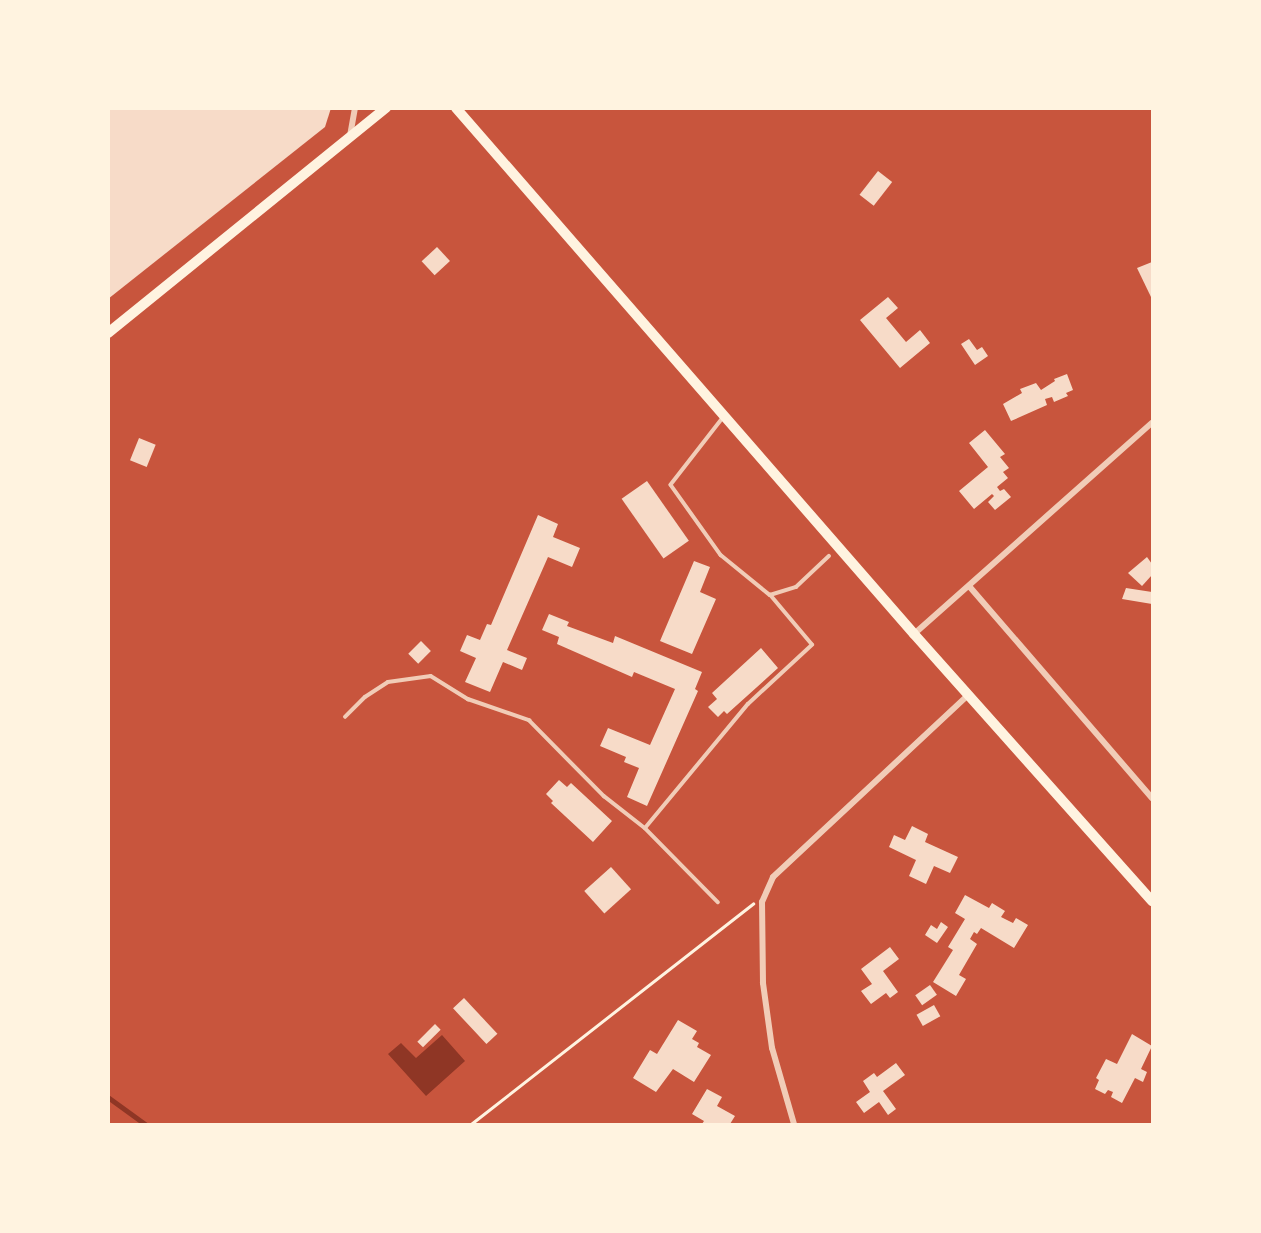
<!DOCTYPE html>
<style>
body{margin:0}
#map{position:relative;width:1261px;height:1233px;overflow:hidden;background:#c8553d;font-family:"Exo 2",sans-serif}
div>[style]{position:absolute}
.water>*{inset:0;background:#8f3625}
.stream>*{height:4.5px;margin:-2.25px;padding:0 2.25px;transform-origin:2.25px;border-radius:2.25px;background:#8f3625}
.building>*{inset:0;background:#f7dbc8;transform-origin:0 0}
.path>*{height:2.5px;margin:-1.25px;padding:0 1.25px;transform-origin:1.25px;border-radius:1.25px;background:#fff3e0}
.service>*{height:3.5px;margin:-1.75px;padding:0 1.75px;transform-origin:1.75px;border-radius:1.75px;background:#f1ccb7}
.minor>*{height:6px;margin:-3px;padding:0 3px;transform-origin:3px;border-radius:3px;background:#f1ccb7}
.primary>*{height:10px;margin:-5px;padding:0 5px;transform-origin:5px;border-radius:5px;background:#fff3e0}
.trunk>*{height:10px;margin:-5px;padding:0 5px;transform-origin:5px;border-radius:5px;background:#fff3e0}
span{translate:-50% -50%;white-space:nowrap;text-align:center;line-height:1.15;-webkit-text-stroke:5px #fff3e0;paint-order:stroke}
.frame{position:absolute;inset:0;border:110px solid #fff3e0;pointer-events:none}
</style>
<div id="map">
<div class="water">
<div style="clip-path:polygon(442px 1035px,465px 1061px,426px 1096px,388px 1054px,401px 1043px,416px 1058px)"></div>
</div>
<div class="stream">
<div style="left:108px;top:1097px;width:46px;rotate:36.1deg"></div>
</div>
<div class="building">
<div style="clip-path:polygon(108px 108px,331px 108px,325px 127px,108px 299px)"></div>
<div style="left:878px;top:171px;width:18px;height:30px;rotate:38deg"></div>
<div style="left:437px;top:247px;width:19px;height:21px;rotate:47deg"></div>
<div style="clip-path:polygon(1152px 262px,1152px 296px,1151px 297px,1137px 268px)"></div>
<div style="clip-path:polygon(888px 297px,898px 308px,886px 318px,906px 342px,920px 330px,930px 343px,900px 368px,860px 320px)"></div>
<div style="clip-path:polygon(969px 339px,977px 350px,982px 347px,988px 356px,975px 365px,961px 344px)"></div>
<div style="clip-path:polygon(1067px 374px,1073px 390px,1066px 393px,1068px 396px,1054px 402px,1052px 397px,1045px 399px,1047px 405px,1011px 421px,1003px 404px,1022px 393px,1020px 389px,1036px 383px,1041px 390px,1055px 381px,1054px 379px)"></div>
<div style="clip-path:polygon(985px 430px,1005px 454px,1000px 457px,1009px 468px,1003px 472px,1008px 478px,997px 487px,1000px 491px,1004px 489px,1011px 497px,995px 510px,988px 502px,994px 496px,992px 494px,974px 509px,959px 491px,988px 467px,969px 443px)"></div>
<div style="left:139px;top:438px;width:18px;height:24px;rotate:22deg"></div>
<div style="left:647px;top:481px;width:73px;height:31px;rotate:55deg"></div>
<div style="clip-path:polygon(538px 515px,558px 524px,553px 537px,580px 548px,572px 567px,548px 557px,507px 650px,527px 658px,522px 670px,503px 662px,490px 692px,465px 682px,476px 658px,460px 651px,467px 635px,480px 640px,487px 624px,491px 625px)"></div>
<div style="clip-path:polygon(1147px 557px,1152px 564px,1152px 575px,1142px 586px,1128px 573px)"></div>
<div style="clip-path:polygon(694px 561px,710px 567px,700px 592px,716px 599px,692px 654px,660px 641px)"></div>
<div style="clip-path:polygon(1126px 588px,1152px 592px,1152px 604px,1122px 599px)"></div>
<div style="clip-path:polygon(549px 614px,569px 622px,567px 626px,613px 643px,615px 636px,702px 672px,695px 689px,698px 691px,647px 806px,627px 797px,639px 768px,624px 762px,626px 757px,600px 746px,608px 728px,650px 745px,675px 689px,634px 672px,632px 677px,557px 644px,559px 637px,542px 630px)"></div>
<div style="left:421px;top:641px;width:14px;height:18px;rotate:45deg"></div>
<div style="clip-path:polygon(761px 648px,778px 668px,727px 714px,724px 711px,718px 717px,708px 707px,717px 699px,712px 693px)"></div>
<div style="clip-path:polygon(559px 780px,567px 787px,571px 783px,612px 821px,593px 842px,551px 803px,553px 801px,546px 794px)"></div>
<div style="clip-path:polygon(912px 826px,928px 834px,925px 842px,958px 857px,950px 873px,934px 866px,926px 884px,909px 876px,916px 860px,889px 847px,894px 835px,905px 840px)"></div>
<div style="left:611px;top:867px;width:30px;height:36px;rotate:48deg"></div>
<div style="clip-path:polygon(965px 895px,989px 908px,992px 903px,1005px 911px,1001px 917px,1013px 923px,1016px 918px,1028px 925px,1014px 948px,981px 928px,977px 934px,974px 932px,970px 939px,977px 944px,959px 975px,966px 979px,956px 996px,933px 982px,953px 950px,948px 947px,965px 919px,955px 913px)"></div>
<div style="clip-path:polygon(941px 922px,948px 927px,937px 943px,925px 935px,931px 925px,937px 929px)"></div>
<div style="clip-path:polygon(890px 947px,899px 959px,883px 971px,898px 992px,890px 998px,886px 993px,871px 1004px,861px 991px,872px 984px,861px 969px)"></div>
<div style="left:930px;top:985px;width:12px;height:18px;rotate:55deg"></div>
<div style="left:464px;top:998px;width:49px;height:15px;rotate:47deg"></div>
<div style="left:934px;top:1005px;width:13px;height:20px;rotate:61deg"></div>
<div style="clip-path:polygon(678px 1020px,697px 1031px,692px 1039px,699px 1043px,697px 1047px,711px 1055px,694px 1082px,673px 1069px,656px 1092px,633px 1078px,650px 1050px,657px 1054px)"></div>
<div style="left:435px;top:1024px;width:8px;height:25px;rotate:45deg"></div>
<div style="clip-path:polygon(1132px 1034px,1152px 1046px,1141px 1069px,1147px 1072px,1143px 1082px,1135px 1078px,1122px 1103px,1111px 1097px,1113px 1092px,1108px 1090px,1105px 1094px,1095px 1089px,1099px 1080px,1096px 1078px,1106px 1059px,1117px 1064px)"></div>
<div style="clip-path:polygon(896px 1063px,905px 1075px,883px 1091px,896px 1109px,888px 1115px,879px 1102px,864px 1113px,856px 1102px,870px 1092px,863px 1081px,874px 1073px,877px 1077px)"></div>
<div style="clip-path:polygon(707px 1089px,722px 1097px,717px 1106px,735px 1116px,730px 1124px,702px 1124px,704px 1121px,692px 1114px)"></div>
</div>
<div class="path">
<div style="left:471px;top:1124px;width:358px;rotate:-38deg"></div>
</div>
<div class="service">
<div style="left:724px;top:417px;width:86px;rotate:127.9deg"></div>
<div style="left:671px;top:485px;width:86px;rotate:54.5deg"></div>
<div style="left:721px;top:555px;width:63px;rotate:39.2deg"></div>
<div style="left:770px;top:595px;width:27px;rotate:-17deg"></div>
<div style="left:796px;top:587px;width:45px;rotate:-43.2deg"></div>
<div style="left:345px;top:717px;width:28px;rotate:-45deg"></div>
<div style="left:365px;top:697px;width:27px;rotate:-33deg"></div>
<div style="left:388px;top:682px;width:43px;rotate:-7.9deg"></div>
<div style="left:431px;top:676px;width:44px;rotate:31.9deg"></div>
<div style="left:468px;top:699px;width:65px;rotate:19deg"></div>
<div style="left:529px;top:720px;width:107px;rotate:45.4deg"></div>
<div style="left:604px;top:796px;width:52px;rotate:38deg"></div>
<div style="left:645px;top:828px;width:104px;rotate:45.4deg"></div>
<div style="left:645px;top:828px;width:161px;rotate:-50.3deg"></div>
<div style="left:748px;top:704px;width:87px;rotate:-42.7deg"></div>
<div style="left:812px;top:645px;width:65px;rotate:-130deg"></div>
</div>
<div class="minor">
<div style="left:350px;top:136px;width:28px;rotate:-80deg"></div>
<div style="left:969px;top:586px;width:280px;rotate:49.2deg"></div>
<div style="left:914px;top:634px;width:318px;rotate:-41.6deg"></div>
<div style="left:794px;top:1124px;width:79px;rotate:-106.1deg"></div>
<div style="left:772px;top:1048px;width:66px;rotate:-97.9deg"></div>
<div style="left:763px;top:983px;width:81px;rotate:-90.7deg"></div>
<div style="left:762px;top:902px;width:27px;rotate:-66deg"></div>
<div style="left:773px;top:877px;width:267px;rotate:-43deg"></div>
</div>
<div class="primary">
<div style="left:456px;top:108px;width:697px;rotate:48.95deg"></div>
<div style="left:914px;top:634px;width:358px;rotate:48.3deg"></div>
</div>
<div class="trunk">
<div style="left:108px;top:333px;width:358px;rotate:-39deg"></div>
</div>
<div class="frame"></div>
</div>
